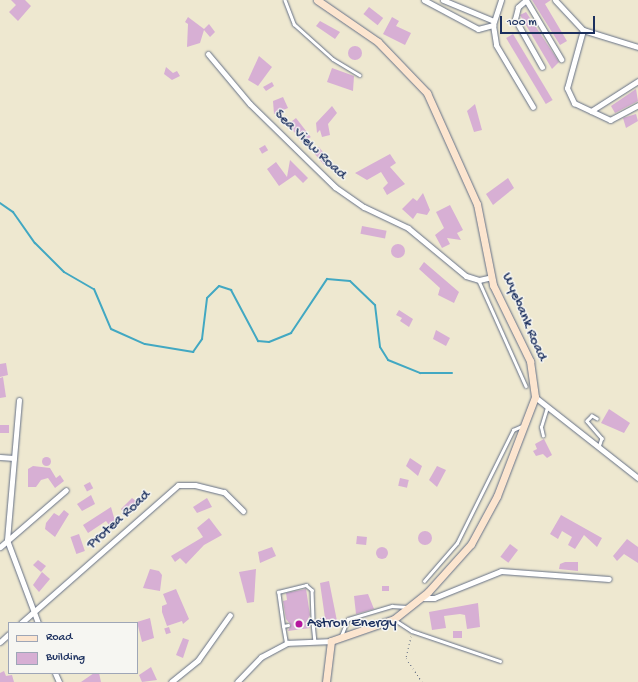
<!DOCTYPE html>
<style>
body{margin:0}
#map{position:relative;width:638px;height:682px;overflow:hidden;background:#eee8d0;font-family:"Gochi Hand",sans-serif}
div>[style]{position:absolute}
.stream>*{height:2px;margin:-1px;padding:0 1px;transform-origin:1px;border-radius:1px;background:#42a8c2}
.building>*{inset:0;background:#d7afd4;transform-origin:0 0}
.round{border-radius:50%}
.path>*{height:1px;margin-top:-0.5px;transform-origin:0;background:repeating-linear-gradient(90deg,#657086 0 1px,transparent 0 4px)}
.roads{filter:drop-shadow(0 0 1px #657086) drop-shadow(0 0 1px #657086)}
.lane>*{height:2.5px;margin:-1.25px;padding:0 1.25px;transform-origin:1.25px;border-radius:1.25px;background:#fff}
.street>*{height:5px;margin:-2.5px;padding:0 2.5px;transform-origin:2.5px;border-radius:2.5px;background:#fff}
.secondary>*{height:7px;margin:-3.5px;padding:0 3.5px;transform-origin:3.5px;border-radius:3.5px;background:#fce5cf}
.dots>*{width:11px;height:11px;translate:-50% -50%;box-sizing:border-box;border:2px solid #f6f6f2;border-radius:50%}
span{translate:-50% -50%;white-space:nowrap;text-align:center;line-height:1.15;-webkit-text-stroke:3px #f6f6f2;paint-order:stroke}
.street-label{font-size:15px;color:#1b2f5e}
.poi-label{font-size:15px;color:#1b2f5e}
.left{translate:0 -50%;text-align:left}
.legend{position:absolute;left:8px;top:622px;width:130px;height:52px;box-sizing:border-box;background:#f6f6f2;border:1px solid #9ea6b7;margin:0;padding:5px 7px;list-style:none;font-size:12px;color:#1b2f5e}
.legend li{display:flex;align-items:center;gap:8px;height:20px}
.legend b{width:20px;border:1px solid #9ea6b7}
.scale{position:absolute;left:500px;top:16px;width:95px;height:18px;box-sizing:border-box;border:2px solid #1b2f5e;border-top:0;padding-left:5px;font-size:12px;line-height:14px;white-space:nowrap;color:#1b2f5e;-webkit-text-stroke:3px #f6f6f2;paint-order:stroke}
</style>
<div id="map">
<div class="stream">
<div style="left:0;top:203px;width:16px;rotate:35deg"></div>
<div style="left:13px;top:212px;width:38px;rotate:55deg"></div>
<div style="left:35px;top:243px;width:41px;rotate:45deg"></div>
<div style="left:64px;top:272px;width:34px;rotate:30deg"></div>
<div style="left:94px;top:289px;width:43px;rotate:67deg"></div>
<div style="left:111px;top:329px;width:37px;rotate:24deg"></div>
<div style="left:145px;top:344px;width:49px;rotate:9.5deg"></div>
<div style="left:193px;top:352px;width:16px;rotate:-55deg"></div>
<div style="left:202px;top:339px;width:41px;rotate:-83deg"></div>
<div style="left:207px;top:298px;width:17px;rotate:-45deg"></div>
<div style="left:219px;top:286px;width:13px;rotate:18deg"></div>
<div style="left:231px;top:290px;width:58px;rotate:62.1deg"></div>
<div style="left:258px;top:341px;width:11px;rotate:5deg"></div>
<div style="left:269px;top:342px;width:24px;rotate:-22deg"></div>
<div style="left:291px;top:333px;width:65px;rotate:-56.3deg"></div>
<div style="left:327px;top:279px;width:23px;rotate:5deg"></div>
<div style="left:350px;top:281px;width:35px;rotate:44deg"></div>
<div style="left:375px;top:305px;width:42px;rotate:83.2deg"></div>
<div style="left:380px;top:347px;width:15px;rotate:58deg"></div>
<div style="left:388px;top:360px;width:35px;rotate:22deg"></div>
<div style="left:420px;top:373px;width:32px"></div>
</div>
<div class="building">
<div style="clip-path:polygon(11px 0,25px 0,31px 6px,18px 21px,9px 12px,16px 5px)"></div>
<div style="clip-path:polygon(532px 0,551px 0,545px 4px,567px 41px,560px 45px)"></div>
<div style="left:369px;top:7px;width:18px;height:9px;rotate:38deg"></div>
<div style="clip-path:polygon(526px 12px,559px 62px,552px 69px,520px 15px)"></div>
<div style="clip-path:polygon(188px 17px,204px 29px,209px 24px,215px 32px,210px 37px,204px 30px,200px 43px,187px 47px,188px 24px,185px 22px)"></div>
<div style="clip-path:polygon(392px 17px,399px 21px,396px 26px,411px 33px,405px 45px,383px 34px)"></div>
<div style="clip-path:polygon(320px 21px,340px 32px,335px 39px,316px 26px)"></div>
<div style="left:513px;top:34px;width:77px;height:8px;rotate:59deg"></div>
<div class="round" style="left:348px;top:46px;width:14px;height:14px"></div>
<div style="clip-path:polygon(259px 56px,272px 67px,258px 86px,248px 80px)"></div>
<div style="clip-path:polygon(166px 67px,173px 73px,177px 71px,180px 76px,172px 80px,164px 74px)"></div>
<div style="clip-path:polygon(332px 68px,354px 76px,353px 91px,327px 82px)"></div>
<div style="clip-path:polygon(272px 82px,274px 86px,266px 91px,263px 87px)"></div>
<div style="clip-path:polygon(636px 89px,638px 101px,615px 113px,611px 106px)"></div>
<div style="clip-path:polygon(283px 97px,288px 108px,274px 114px,273px 101px)"></div>
<div style="clip-path:polygon(475px 104px,482px 130px,474px 132px,467px 111px)"></div>
<div style="clip-path:polygon(332px 106px,337px 113px,328px 124px,330px 135px,322px 137px,320px 130px,317px 133px,316px 123px)"></div>
<div style="clip-path:polygon(636px 114px,638px 121px,626px 128px,623px 118px)"></div>
<div style="left:296px;top:118px;width:24px;height:10px;rotate:52deg"></div>
<div style="left:265px;top:145px;width:6px;height:7px;rotate:59deg"></div>
<div style="clip-path:polygon(319px 147px,329px 160px,325px 166px,314px 153px)"></div>
<div style="clip-path:polygon(390px 154px,396px 163px,390px 167px,405px 184px,387px 195px,383px 188px,388px 183px,381px 172px,367px 180px,355px 173px)"></div>
<div style="clip-path:polygon(290px 160px,308px 178px,303px 183px,295px 175px,279px 186px,267px 169px,276px 162px,287px 177px)"></div>
<div style="clip-path:polygon(508px 178px,514px 188px,493px 205px,486px 194px)"></div>
<div style="clip-path:polygon(423px 193px,430px 210px,427px 215px,417px 213px,413px 219px,402px 209px,413px 198px,417px 201px)"></div>
<div style="clip-path:polygon(450px 205px,463px 230px,457px 233px,461px 240px,447px 238px,450px 244px,442px 248px,435px 235px,444px 228px,436px 212px)"></div>
<div style="left:362px;top:226px;width:25px;height:8px;rotate:11deg"></div>
<div class="round" style="left:391px;top:244px;width:14px;height:14px"></div>
<div style="clip-path:polygon(424px 262px,459px 292px,454px 303px,438px 295px,440px 288px,419px 269px)"></div>
<div style="clip-path:polygon(399px 310px,413px 319px,409px 327px,400px 321px,402px 318px,396px 315px)"></div>
<div style="clip-path:polygon(436px 330px,450px 338px,446px 346px,433px 339px)"></div>
<div style="clip-path:polygon(6px 363px,8px 375px,0 377px,0 364px)"></div>
<div style="clip-path:polygon(3px 377px,6px 397px,0 398px,0 378px)"></div>
<div style="clip-path:polygon(609px 409px,630px 423px,624px 433px,601px 423px)"></div>
<div style="left:0;top:425px;width:9px;height:8px"></div>
<div style="clip-path:polygon(544px 439px,552px 455px,547px 458px,543px 454px,536px 456px,533px 451px,537px 449px,535px 444px)"></div>
<div class="round" style="left:41.5px;top:456.5px;width:9px;height:9px"></div>
<div style="clip-path:polygon(410px 458px,422px 466px,418px 476px,406px 466px)"></div>
<div style="clip-path:polygon(33px 466px,50px 468px,56px 478px,60px 475px,64px 481px,55px 488px,48px 478px,41px 480px,36px 487px,28px 487px,28px 469px)"></div>
<div style="clip-path:polygon(437px 466px,446px 470px,437px 487px,429px 480px)"></div>
<div style="left:400px;top:478px;width:9px;height:8px;rotate:13deg"></div>
<div style="left:90px;top:482px;width:7px;height:7px;rotate:63deg"></div>
<div style="clip-path:polygon(91px 495px,95px 504px,82px 511px,77px 504px)"></div>
<div style="clip-path:polygon(132px 498px,140px 504px,126px 516px,121px 509px)"></div>
<div style="clip-path:polygon(207px 498px,212px 507px,197px 513px,193px 507px)"></div>
<div style="clip-path:polygon(111px 507px,115px 521px,109px 525px,106px 521px,88px 533px,83px 525px)"></div>
<div style="clip-path:polygon(64px 510px,69px 514px,55px 537px,45px 529px,46px 523px,54px 513px,59px 516px)"></div>
<div style="clip-path:polygon(561px 515px,602px 538px,597px 547px,584px 535px,575px 549px,568px 545px,572px 537px,562px 531px,558px 539px,550px 534px)"></div>
<div style="clip-path:polygon(209px 518px,222px 535px,204px 545px,186px 564px,180px 558px,175px 562px,171px 556px,203px 537px,197px 528px)"></div>
<div class="round" style="left:418px;top:531px;width:14px;height:14px"></div>
<div style="left:79px;top:534px;width:18px;height:9px;rotate:71deg"></div>
<div style="left:357px;top:536px;width:10px;height:8px;rotate:6deg"></div>
<div style="clip-path:polygon(627px 539px,638px 547px,638px 563px,624px 554px,617px 561px,613px 556px)"></div>
<div style="left:510px;top:544px;width:10px;height:16px;rotate:37deg"></div>
<div style="clip-path:polygon(272px 547px,276px 556px,260px 563px,258px 552px)"></div>
<div class="round" style="left:376px;top:547px;width:12px;height:12px"></div>
<div style="clip-path:polygon(38px 560px,46px 566px,41px 572px,33px 565px)"></div>
<div style="clip-path:polygon(565px 562px,578px 562px,578px 571px,559px 569px,560px 564px)"></div>
<div style="clip-path:polygon(150px 569px,159px 571px,162px 575px,160px 591px,143px 588px)"></div>
<div style="clip-path:polygon(256px 569px,254px 602px,247px 603px,239px 572px)"></div>
<div style="clip-path:polygon(42px 572px,50px 579px,39px 592px,33px 585px)"></div>
<div style="clip-path:polygon(329px 581px,338px 626px,321px 628px,320px 618px,325px 618px,320px 583px)"></div>
<div style="left:382px;top:586px;width:7px;height:5px"></div>
<div style="clip-path:polygon(176px 589px,189px 619px,183px 624px,182px 621px,167px 626px,162px 612px,162px 606px,167px 604px,163px 594px)"></div>
<div style="clip-path:polygon(306px 589px,310px 615px,306px 623px,310px 628px,288px 631px,291px 625px,286px 619px,283px 601px,287px 600px,286px 593px)"></div>
<div style="clip-path:polygon(368px 594px,374px 609px,356px 614px,354px 596px)"></div>
<div style="clip-path:polygon(478px 603px,480px 627px,467px 629px,465px 615px,460px 614px,444px 616px,446px 628px,432px 630px,429px 612px)"></div>
<div style="clip-path:polygon(150px 618px,154px 638px,142px 642px,137px 622px)"></div>
<div style="left:169px;top:627px;width:6px;height:5px;rotate:72deg"></div>
<div style="left:453px;top:631px;width:9px;height:7px"></div>
<div style="clip-path:polygon(183px 638px,189px 640px,183px 658px,176px 655px)"></div>
<div style="clip-path:polygon(151px 667px,157px 680px,142px 682px,139px 675px)"></div>
<div style="clip-path:polygon(4px 671px,6px 676px,12px 675px,14px 682px,0 682px,0 673px)"></div>
<div style="clip-path:polygon(94px 673px,99px 673px,101px 682px,81px 682px)"></div>
</div>
<div class="path">
<div style="left:411px;top:636px;width:23px;rotate:103deg"></div>
<div style="left:406px;top:658px;width:29px;rotate:56deg"></div>
</div>
<div class="roads">
<div class="lane">
<div style="left:285px;top:0;width:26px;rotate:69deg"></div>
<div style="left:294px;top:24px;width:52px;rotate:41.9deg"></div>
<div style="left:333px;top:59px;width:31px;rotate:31deg"></div>
<div style="left:479px;top:281px;width:115px;rotate:65.9deg"></div>
<div style="left:597px;top:419px;width:6px;rotate:-149deg"></div>
<div style="left:592px;top:416px;width:7px;rotate:135deg"></div>
<div style="left:587px;top:421px;width:23px;rotate:49deg"></div>
<div style="left:602px;top:438px;width:9px;rotate:108deg"></div>
<div style="left:543px;top:436px;width:9px;rotate:-103deg"></div>
<div style="left:541px;top:427px;width:21px;rotate:-73deg"></div>
<div style="left:424px;top:581px;width:50px;rotate:-49deg"></div>
<div style="left:457px;top:543px;width:126px;rotate:-63.6deg"></div>
<div style="left:513px;top:430px;width:12px;rotate:-24deg"></div>
<div style="left:395px;top:620px;width:20px;rotate:33deg"></div>
<div style="left:412px;top:631px;width:93px;rotate:18.8deg"></div>
<div style="left:309px;top:623px;width:4px"></div>
<div style="left:313px;top:623px;width:18px;rotate:84deg"></div>
<div style="left:283px;top:626px;width:34px;rotate:-98deg"></div>
<div style="left:278px;top:592px;width:29px;rotate:-14deg"></div>
<div style="left:306px;top:585px;width:8px;rotate:40deg"></div>
<div style="left:312px;top:590px;width:33px;rotate:88deg"></div>
<div style="left:341px;top:636px;width:18px;rotate:-68deg"></div>
<div style="left:348px;top:619px;width:46px;rotate:-16.5deg"></div>
<div style="left:392px;top:606px;width:15px;rotate:4deg"></div>
<div style="left:286px;top:643px;width:17px;rotate:-100deg"></div>
<div style="left:283px;top:626px;width:5px;rotate:-11deg"></div>
</div>
<div class="street">
<div style="left:424px;top:0;width:61px;rotate:28.2deg"></div>
<div style="left:478px;top:29px;width:16px;rotate:-15deg"></div>
<div style="left:443px;top:0;width:55px;rotate:22.4deg"></div>
<div style="left:501px;top:0;width:26px;rotate:108deg"></div>
<div style="left:493px;top:25px;width:20px;rotate:81deg"></div>
<div style="left:496px;top:45px;width:72px;rotate:59.2deg"></div>
<div style="left:526px;top:0;width:11px;rotate:139deg"></div>
<div style="left:518px;top:7px;width:12px;rotate:104deg"></div>
<div style="left:515px;top:19px;width:55px;rotate:60.6deg"></div>
<div style="left:526px;top:0;width:69px;rotate:59.3deg"></div>
<div style="left:555px;top:0;width:41px;rotate:47deg"></div>
<div style="left:583px;top:30px;width:58px;rotate:17.2deg"></div>
<div style="left:583px;top:30px;width:60px;rotate:105.4deg"></div>
<div style="left:567px;top:88px;width:17px;rotate:65deg"></div>
<div style="left:574px;top:103px;width:40px;rotate:25deg"></div>
<div style="left:610px;top:120px;width:32px;rotate:-28deg"></div>
<div style="left:208px;top:54px;width:65px;rotate:50deg"></div>
<div style="left:250px;top:104px;width:119px;rotate:44.3deg"></div>
<div style="left:335px;top:187px;width:35px;rotate:35deg"></div>
<div style="left:364px;top:207px;width:49px;rotate:25.5deg"></div>
<div style="left:408px;top:228px;width:75px;rotate:39.6deg"></div>
<div style="left:466px;top:276px;width:14px;rotate:17deg"></div>
<div style="left:479px;top:280px;width:13px;rotate:-13deg"></div>
<div style="left:591px;top:111px;width:56px;rotate:-32.6deg"></div>
<div style="left:535px;top:397px;width:131px;rotate:38.2deg"></div>
<div style="left:19px;top:400px;width:141px;rotate:94.9deg"></div>
<div style="left:7px;top:540px;width:89px;rotate:69.5deg"></div>
<div style="left:0;top:457px;width:14px;rotate:4deg"></div>
<div style="left:0;top:547px;width:87px;rotate:-40.8deg"></div>
<div style="left:421px;top:598px;width:13px"></div>
<div style="left:434px;top:598px;width:72px;rotate:-21.9deg"></div>
<div style="left:501px;top:571px;width:108px;rotate:4.2deg"></div>
<div style="left:21px;top:623px;width:209px;rotate:-41.3deg"></div>
<div style="left:178px;top:485px;width:17px"></div>
<div style="left:195px;top:485px;width:30px;rotate:14deg"></div>
<div style="left:224px;top:492px;width:27px;rotate:45deg"></div>
<div style="left:0;top:642px;width:12px;rotate:-42deg"></div>
<div style="left:55px;top:673px;width:10px;rotate:66deg"></div>
<div style="left:171px;top:682px;width:35px;rotate:-39deg"></div>
<div style="left:198px;top:660px;width:55px;rotate:-54.6deg"></div>
<div style="left:237px;top:682px;width:35px;rotate:-46deg"></div>
<div style="left:261px;top:657px;width:30px;rotate:-28deg"></div>
<div style="left:287px;top:643px;width:44px;rotate:-2.6deg"></div>
</div>
<div class="secondary">
<div style="left:317px;top:0;width:74px;rotate:34.5deg"></div>
<div style="left:378px;top:42px;width:71px;rotate:46.1deg"></div>
<div style="left:427px;top:93px;width:122px;rotate:65.8deg"></div>
<div style="left:477px;top:204px;width:83px;rotate:78.8deg"></div>
<div style="left:493px;top:285px;width:85px;rotate:64deg"></div>
<div style="left:530px;top:361px;width:36px;rotate:82deg"></div>
<div style="left:535px;top:397px;width:106px;rotate:111deg"></div>
<div style="left:497px;top:496px;width:55px;rotate:118.4deg"></div>
<div style="left:471px;top:544px;width:64px;rotate:131.9deg"></div>
<div style="left:428px;top:592px;width:43px;rotate:141.5deg"></div>
<div style="left:394px;top:619px;width:67px;rotate:160.8deg"></div>
<div style="left:331px;top:641px;width:41px;rotate:97deg"></div>
</div>
</div>
<div class="dots">
<div style="left:299px;top:624px;background:#b5179e"></div>
</div>
<div class="street-label">
<span style="left:310px;top:145px;rotate:44deg">Sea View Road</span>
<span style="left:524px;top:317px;rotate:67deg">Wyebank Road</span>
<span style="left:119px;top:520px;rotate:-42deg">Protea Road</span>
</div>
<div class="poi-label">
<span class="left" style="left:307px;top:624px">Astron Energy</span>
</div>
<ul class="legend">
<li><b style="height:5px;background:#fce5cf"></b>Road</li>
<li><b style="height:11px;background:#d7afd4"></b>Building</li>
</ul>
<div class="scale">100 m</div>
</div>
